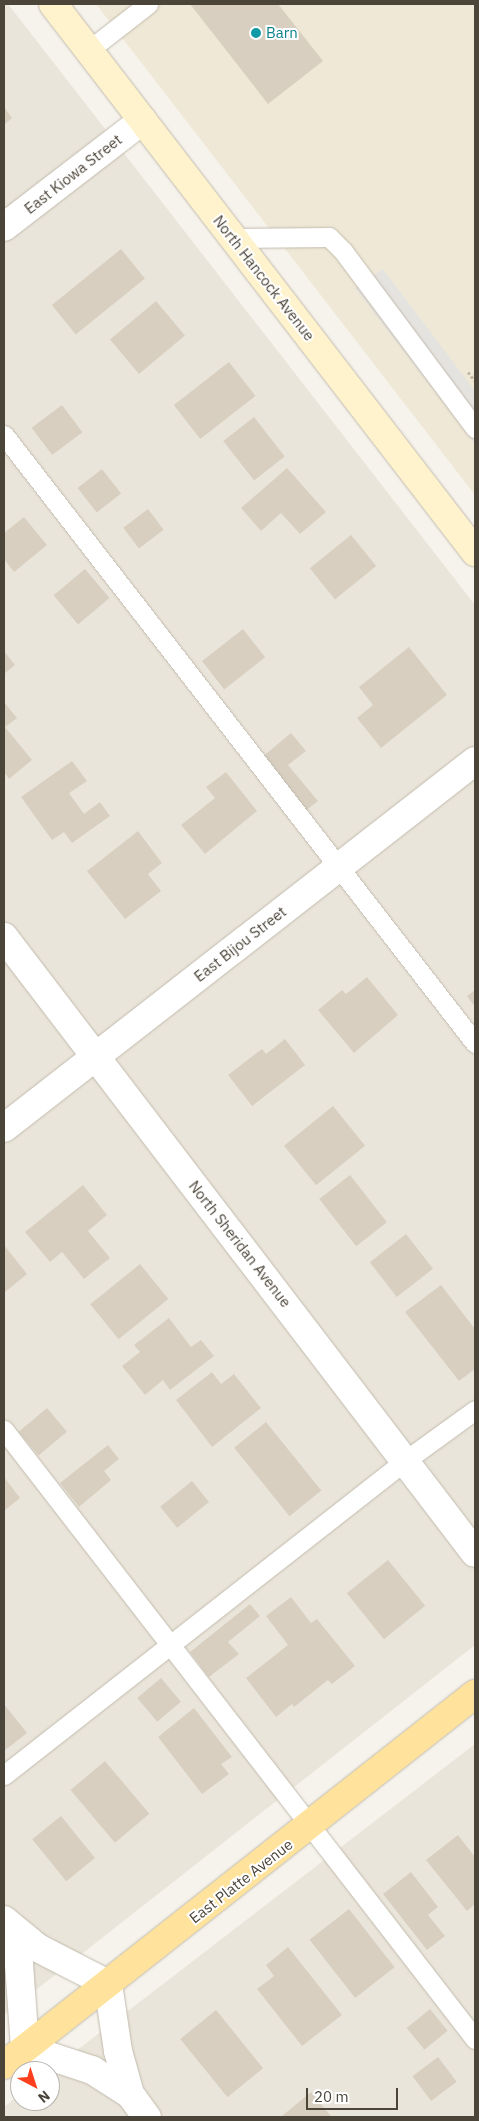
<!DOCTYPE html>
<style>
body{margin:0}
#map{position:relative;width:479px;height:2121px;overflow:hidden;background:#f6f3ec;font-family:"IBM Plex Sans",sans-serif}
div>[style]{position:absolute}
.residential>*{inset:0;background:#eae5da}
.education>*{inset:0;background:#efe8d6}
.parking>*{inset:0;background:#e5e3e0}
.building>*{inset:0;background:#d8cfc1;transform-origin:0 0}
.path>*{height:3px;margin-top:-1.5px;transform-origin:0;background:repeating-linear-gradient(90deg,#c4b79f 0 2.5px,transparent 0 5px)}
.roads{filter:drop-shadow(0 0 1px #c2bbae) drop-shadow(0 0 1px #c2bbae)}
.service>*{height:19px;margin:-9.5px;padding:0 9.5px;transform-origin:9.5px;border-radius:9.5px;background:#fff}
.minor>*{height:28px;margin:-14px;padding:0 14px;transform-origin:14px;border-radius:14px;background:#fff}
.tertiary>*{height:28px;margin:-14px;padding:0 14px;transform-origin:14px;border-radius:14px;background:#fff}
.secondary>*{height:28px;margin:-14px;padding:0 14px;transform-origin:14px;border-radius:14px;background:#fff3cd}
.primary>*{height:28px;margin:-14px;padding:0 14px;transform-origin:14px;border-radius:14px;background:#ffe39c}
.dots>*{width:14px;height:14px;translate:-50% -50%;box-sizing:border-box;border:2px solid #fff;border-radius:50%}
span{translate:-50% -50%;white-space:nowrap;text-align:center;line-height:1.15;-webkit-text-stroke:4px #fff;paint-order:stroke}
.culture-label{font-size:15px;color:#0d838f}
.left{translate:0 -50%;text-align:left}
.street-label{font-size:15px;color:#4b4439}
.frame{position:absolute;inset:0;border:5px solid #4b4439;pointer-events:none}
.north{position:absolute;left:10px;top:2061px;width:50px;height:50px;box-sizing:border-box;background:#fff;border:1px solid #b7b4b0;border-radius:50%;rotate:140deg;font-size:14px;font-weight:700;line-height:20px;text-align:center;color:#4b4439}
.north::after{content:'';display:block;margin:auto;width:18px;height:22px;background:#fc3f1d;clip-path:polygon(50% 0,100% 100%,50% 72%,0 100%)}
.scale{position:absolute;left:306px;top:2088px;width:92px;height:22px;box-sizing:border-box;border:2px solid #4b4439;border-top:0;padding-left:6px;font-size:15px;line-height:18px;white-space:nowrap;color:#4b4439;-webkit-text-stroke:4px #fff;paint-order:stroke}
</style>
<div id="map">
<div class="residential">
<div style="clip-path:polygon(4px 4px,8px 4px,475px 605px,475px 1645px,4px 2015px)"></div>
<div style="clip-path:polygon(475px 1744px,475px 2117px,4px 2117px,4px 2107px,20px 2094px,20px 2101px,50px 2101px,50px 2071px)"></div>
</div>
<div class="education">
<div style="clip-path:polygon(96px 4px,475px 4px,475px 495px)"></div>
</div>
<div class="parking">
<div style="clip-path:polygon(383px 269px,475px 391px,475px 444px,355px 288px)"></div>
</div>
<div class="building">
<div style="clip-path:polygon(190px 4px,278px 4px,323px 61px,268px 104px)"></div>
<div style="clip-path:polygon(4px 107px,12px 118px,4px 125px)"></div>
<div style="left:121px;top:249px;width:38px;height:89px;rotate:51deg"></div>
<div style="left:156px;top:301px;width:45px;height:60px;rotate:50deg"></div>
<div style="left:229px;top:362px;width:43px;height:70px;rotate:52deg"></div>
<div style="left:62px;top:405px;width:34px;height:38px;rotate:53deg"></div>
<div style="left:254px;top:417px;width:50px;height:39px;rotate:52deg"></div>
<div style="clip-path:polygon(287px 468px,326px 512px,300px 534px,281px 513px,261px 531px,241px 508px)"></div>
<div style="left:102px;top:469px;width:31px;height:31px;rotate:52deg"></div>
<div style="left:148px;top:509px;width:26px;height:31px;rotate:53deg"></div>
<div style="clip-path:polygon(24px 517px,47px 545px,14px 572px,4px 559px,4px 533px)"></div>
<div style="left:351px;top:535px;width:40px;height:53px;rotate:51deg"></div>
<div style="left:85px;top:569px;width:38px;height:41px;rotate:50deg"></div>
<div style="left:243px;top:629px;width:36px;height:52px;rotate:52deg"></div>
<div style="clip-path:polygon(409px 647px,447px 695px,381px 748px,357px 718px,373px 705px,359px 687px)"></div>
<div style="clip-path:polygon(4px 651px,15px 665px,4px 674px)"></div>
<div style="clip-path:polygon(4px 702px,17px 718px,5px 727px,32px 760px,9px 779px,4px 772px)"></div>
<div style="clip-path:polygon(291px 733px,306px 751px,288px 765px,318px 801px,304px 812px,261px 758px)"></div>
<div style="clip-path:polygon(72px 761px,87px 781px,69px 793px,84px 814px,100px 802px,110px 816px,72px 843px,64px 832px,52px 840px,21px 797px)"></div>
<div style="clip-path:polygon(226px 772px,257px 811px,205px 854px,181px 825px,215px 798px,206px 787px)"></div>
<div style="clip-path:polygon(138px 831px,162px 863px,148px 874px,161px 891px,125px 919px,87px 871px)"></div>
<div style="clip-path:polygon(367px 977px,398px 1015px,354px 1053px,318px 1010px,342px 990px,346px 994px)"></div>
<div style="clip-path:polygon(475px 990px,475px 1007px,467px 996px)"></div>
<div style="clip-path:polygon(285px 1039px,305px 1065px,252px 1106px,228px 1075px,262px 1049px,266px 1054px)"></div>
<div style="left:333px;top:1106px;width:51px;height:63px;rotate:51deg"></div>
<div style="left:350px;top:1175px;width:60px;height:39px;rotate:52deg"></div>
<div style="clip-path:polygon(83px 1185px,107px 1215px,88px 1231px,110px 1258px,84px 1279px,62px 1252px,50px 1262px,25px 1232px)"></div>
<div style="left:406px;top:1234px;width:44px;height:46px;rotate:52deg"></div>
<div style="clip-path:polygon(4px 1245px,27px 1274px,4px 1293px)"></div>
<div style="left:140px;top:1264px;width:45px;height:64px;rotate:51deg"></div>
<div style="clip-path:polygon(441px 1285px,475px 1329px,475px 1369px,459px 1381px,405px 1312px)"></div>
<div style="clip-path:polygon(169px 1318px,191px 1347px,201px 1340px,214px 1356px,170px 1390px,163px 1380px,145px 1395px,122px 1366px,140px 1352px,134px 1345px)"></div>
<div style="clip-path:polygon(212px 1372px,221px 1384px,234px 1374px,261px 1408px,212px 1447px,176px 1400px)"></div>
<div style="left:47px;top:1408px;width:31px;height:37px;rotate:50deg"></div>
<div style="left:266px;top:1422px;width:88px;height:41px;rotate:51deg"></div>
<div style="clip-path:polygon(108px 1445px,119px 1459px,104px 1471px,111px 1480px,79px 1507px,60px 1483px)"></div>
<div style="clip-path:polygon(4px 1477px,20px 1498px,4px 1511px)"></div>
<div style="left:192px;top:1481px;width:27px;height:41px;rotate:51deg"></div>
<div style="left:388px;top:1560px;width:59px;height:53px;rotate:51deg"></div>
<div style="clip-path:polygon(291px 1597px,311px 1623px,317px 1619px,355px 1666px,332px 1684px,328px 1680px,294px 1707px,292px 1704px,276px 1717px,246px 1678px,288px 1645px,266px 1616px)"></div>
<div style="clip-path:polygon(250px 1604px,260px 1616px,228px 1642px,239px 1654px,209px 1677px,190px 1652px)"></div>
<div style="left:161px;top:1678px;width:31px;height:31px;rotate:50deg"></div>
<div style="clip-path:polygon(4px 1704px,27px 1733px,4px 1751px)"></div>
<div style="clip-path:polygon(194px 1708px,232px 1757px,221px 1764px,229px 1774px,202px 1794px,158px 1737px)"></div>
<div style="left:105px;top:1761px;width:69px;height:45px;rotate:50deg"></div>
<div style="left:61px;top:1816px;width:54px;height:37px;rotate:51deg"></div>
<div style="clip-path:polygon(458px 1835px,475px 1857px,475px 1904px,467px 1911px,426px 1860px)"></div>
<div style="clip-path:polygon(411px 1872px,438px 1907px,428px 1915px,445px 1936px,427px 1950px,383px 1894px)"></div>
<div style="left:349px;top:1909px;width:74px;height:50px;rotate:52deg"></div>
<div style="clip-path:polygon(288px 1947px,342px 2015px,302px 2046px,257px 1989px,274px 1976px,266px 1965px)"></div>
<div style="left:430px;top:2009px;width:28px;height:30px;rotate:51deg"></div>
<div style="left:216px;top:2010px;width:75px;height:46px;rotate:51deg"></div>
<div style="left:438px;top:2057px;width:31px;height:32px;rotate:53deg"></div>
<div style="clip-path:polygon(311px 2092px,331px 2116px,283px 2117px,282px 2116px)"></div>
</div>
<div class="path">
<div style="left:468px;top:372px;width:11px;rotate:52deg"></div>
</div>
<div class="roads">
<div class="service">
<div style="left:89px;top:50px;width:75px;rotate:-37.9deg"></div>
<div style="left:233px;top:238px;width:96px;rotate:-0.6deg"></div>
<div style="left:329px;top:237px;width:20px;rotate:45deg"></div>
<div style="left:343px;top:251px;width:221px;rotate:53.3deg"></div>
<div style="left:4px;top:435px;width:769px;rotate:52.24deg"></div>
<div style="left:4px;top:1430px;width:770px;rotate:52.28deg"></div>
<div style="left:4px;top:1775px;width:511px;rotate:-38.08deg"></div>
<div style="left:406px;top:1460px;width:85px;rotate:-35.9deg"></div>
</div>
<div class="minor">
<div style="left:4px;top:227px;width:175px;rotate:-37.6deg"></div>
<div style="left:4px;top:937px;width:775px;rotate:52.6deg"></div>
<div style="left:4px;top:1920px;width:44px;rotate:39.5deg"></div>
<div style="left:38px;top:1948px;width:79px;rotate:27.2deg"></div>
<div style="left:108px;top:1984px;width:68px;rotate:81.5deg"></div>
<div style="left:118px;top:2051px;width:45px;rotate:74.4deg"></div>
<div style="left:130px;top:2094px;width:29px;rotate:54deg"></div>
<div style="left:4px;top:1923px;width:44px;rotate:69.9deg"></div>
<div style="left:19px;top:1964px;width:84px;rotate:85.9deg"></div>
<div style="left:25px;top:2048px;width:71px;rotate:18.2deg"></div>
<div style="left:92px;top:2070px;width:45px;rotate:32.3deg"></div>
</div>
<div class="tertiary">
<div style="left:4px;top:1128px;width:597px;rotate:-37.93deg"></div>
</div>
<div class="secondary">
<div style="left:53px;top:4px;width:692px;rotate:52.4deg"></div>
</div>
<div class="primary">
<div style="left:4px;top:2065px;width:600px;rotate:-38.23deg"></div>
</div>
</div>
<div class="dots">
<div style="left:256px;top:33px;background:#0f9aa8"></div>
</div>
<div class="culture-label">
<span class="left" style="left:266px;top:33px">Barn</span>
</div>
<div class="street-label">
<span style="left:73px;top:174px;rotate:-38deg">East Kiowa Street</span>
<span style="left:264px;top:278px;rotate:52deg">North Hancock Avenue</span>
<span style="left:240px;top:944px;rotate:-38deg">East Bijou Street</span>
<span style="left:240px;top:1244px;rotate:52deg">North Sheridan Avenue</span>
<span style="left:241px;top:1881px;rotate:-38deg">East Platte Avenue</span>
</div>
<div class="frame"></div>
<div class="north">N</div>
<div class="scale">20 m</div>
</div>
